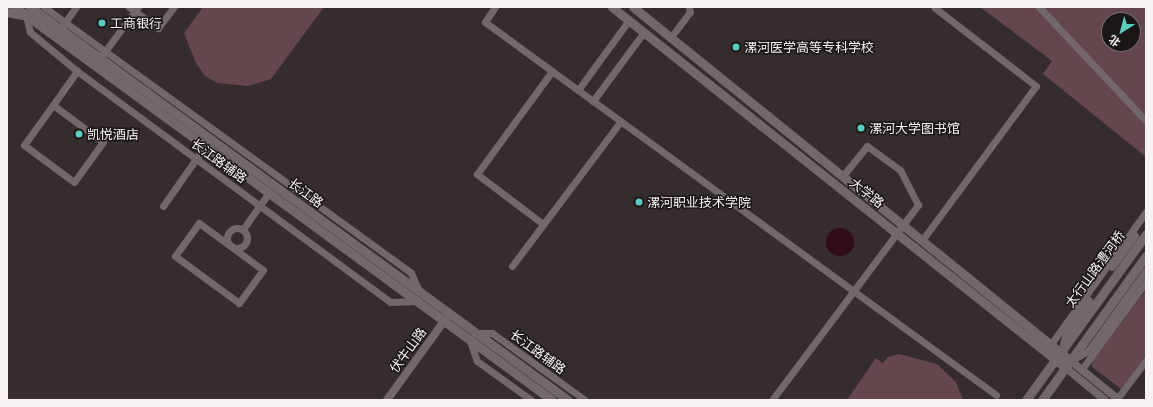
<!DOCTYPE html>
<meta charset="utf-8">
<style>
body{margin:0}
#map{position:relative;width:1153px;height:407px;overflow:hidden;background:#352c2e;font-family:Montserrat,"Noto Sans SC",sans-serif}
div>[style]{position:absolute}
.green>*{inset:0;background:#64464d}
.water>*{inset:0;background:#320b18}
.round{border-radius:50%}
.minor>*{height:7px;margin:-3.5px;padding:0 3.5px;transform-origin:3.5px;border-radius:3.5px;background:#72686a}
.minor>.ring{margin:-3.5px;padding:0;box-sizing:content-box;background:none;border:7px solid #72686a;border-radius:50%}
.tertiary>*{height:8px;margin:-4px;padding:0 4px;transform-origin:4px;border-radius:4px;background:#72686a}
.secondary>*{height:9px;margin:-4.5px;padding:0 4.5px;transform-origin:4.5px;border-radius:4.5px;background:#72686a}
.dots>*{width:11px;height:11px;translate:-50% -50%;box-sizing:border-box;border:2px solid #1a1616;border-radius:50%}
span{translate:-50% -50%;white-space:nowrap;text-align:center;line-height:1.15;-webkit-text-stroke:3px #1a1616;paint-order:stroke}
.poi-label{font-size:13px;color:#f8f2f3}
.left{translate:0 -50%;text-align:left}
.street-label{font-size:13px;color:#f8f2f3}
.frame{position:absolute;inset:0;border:8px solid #f8f2f3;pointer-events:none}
.north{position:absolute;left:1101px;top:12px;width:40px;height:40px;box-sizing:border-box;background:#1a1616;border:1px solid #736e6e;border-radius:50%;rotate:216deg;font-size:11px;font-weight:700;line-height:16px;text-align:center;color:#f8f2f3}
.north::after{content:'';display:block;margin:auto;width:14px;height:18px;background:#58cec0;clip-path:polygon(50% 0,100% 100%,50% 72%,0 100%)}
</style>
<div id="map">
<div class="green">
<div style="clip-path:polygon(203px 7px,324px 7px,271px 79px,248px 86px,217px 83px,205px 76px,196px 63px,184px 33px)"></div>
<div style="clip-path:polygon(evenodd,980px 7px,1146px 7px,1146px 157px,1043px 74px,1052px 61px,980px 7px,1109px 20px,1133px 20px,1133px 44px,1109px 44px,1109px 20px)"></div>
<div style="clip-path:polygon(1146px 290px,1146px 355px,1121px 389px,1092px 367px,1092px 362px)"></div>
<div style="clip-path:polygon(899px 354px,937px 364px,956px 382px,963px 400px,847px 400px,876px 358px,883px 363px,888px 357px)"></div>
</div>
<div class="water">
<div class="round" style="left:826px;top:228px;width:28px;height:28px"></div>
</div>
<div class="minor">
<div style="left:44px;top:7px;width:453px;rotate:35.9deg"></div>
<div style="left:411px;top:273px;width:20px;rotate:66deg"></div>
<div style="left:129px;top:7px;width:36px;rotate:36deg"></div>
<div style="left:158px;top:28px;width:26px;rotate:-53deg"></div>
<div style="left:495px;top:7px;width:18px;rotate:124deg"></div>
<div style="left:485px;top:22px;width:115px;rotate:36.2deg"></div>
<div style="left:578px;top:90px;width:87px;rotate:-53.9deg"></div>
<div style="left:1039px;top:7px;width:156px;rotate:46.8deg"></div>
<div style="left:26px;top:15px;width:17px;rotate:77deg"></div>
<div style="left:30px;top:32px;width:61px;rotate:39.7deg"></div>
<div style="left:77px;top:71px;width:389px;rotate:36.4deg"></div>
<div style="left:390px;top:302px;width:26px;rotate:-2deg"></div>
<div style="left:63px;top:25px;width:22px;rotate:-54deg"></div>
<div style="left:644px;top:32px;width:86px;rotate:126.5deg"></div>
<div style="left:593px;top:101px;width:499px;rotate:36.1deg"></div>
<div style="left:671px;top:37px;width:31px;rotate:-53deg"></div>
<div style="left:690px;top:12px;width:5px;rotate:-101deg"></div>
<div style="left:103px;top:54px;width:59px;rotate:-53.3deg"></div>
<div style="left:578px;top:90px;width:19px;rotate:36deg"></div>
<div style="left:53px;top:105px;width:62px;rotate:36.5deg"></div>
<div style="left:103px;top:142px;width:49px;rotate:125.9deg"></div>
<div style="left:74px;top:182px;width:62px;rotate:-143.5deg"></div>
<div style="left:24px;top:145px;width:49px;rotate:-54.1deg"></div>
<div style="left:53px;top:105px;width:42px;rotate:-54.8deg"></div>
<div style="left:163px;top:206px;width:73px;rotate:-55deg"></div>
<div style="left:199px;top:223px;width:79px;rotate:36.3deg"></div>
<div style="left:263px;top:270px;width:41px;rotate:126deg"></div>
<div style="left:239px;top:303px;width:79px;rotate:-143.7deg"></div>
<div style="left:175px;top:256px;width:41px;rotate:-54deg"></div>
<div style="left:543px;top:224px;width:83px;rotate:-142.9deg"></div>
<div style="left:477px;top:174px;width:127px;rotate:-53.9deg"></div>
<div class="ring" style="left:227px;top:228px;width:13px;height:13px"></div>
<div style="left:243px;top:229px;width:43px;rotate:-54.5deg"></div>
<div style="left:923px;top:239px;width:190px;rotate:-53.6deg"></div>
<div style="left:1036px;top:86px;width:128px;rotate:-142.3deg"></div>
<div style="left:512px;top:266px;width:181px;rotate:-53.1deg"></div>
<div style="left:1112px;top:267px;width:39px;rotate:-54deg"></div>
<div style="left:474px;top:333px;width:18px"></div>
<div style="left:492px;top:333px;width:115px;rotate:35.8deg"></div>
<div style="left:470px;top:341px;width:21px;rotate:71deg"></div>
<div style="left:477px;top:361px;width:67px;rotate:35.8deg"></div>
<div style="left:1051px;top:344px;width:163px;rotate:-54.3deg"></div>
<div style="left:1062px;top:348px;width:16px;rotate:-75deg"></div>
<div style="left:1066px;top:333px;width:40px;rotate:-55.1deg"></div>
<div style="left:1072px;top:360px;width:18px;rotate:-29deg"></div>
<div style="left:1088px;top:351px;width:100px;rotate:-54.4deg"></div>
<div style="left:1082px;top:369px;width:108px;rotate:-53.7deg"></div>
<div style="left:1117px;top:399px;width:49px;rotate:-53.4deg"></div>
<div style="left:772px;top:400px;width:244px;rotate:-53.2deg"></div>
<div style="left:918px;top:205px;width:39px;rotate:-117deg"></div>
<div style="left:900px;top:170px;width:41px;rotate:-144deg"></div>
<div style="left:867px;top:146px;width:38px;rotate:129deg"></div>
</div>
<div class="tertiary">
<div style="left:1071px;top:361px;width:62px;rotate:39.1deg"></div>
<div style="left:1066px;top:368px;width:50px;rotate:39.4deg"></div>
<div style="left:387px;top:400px;width:102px;rotate:-54.1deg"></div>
</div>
<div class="secondary">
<div style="left:15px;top:7px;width:665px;rotate:36.2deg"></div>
<div style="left:30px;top:7px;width:666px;rotate:36.15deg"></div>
<div style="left:612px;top:7px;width:580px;rotate:38.49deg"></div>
<div style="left:633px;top:7px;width:563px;rotate:38.95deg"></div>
<div style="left:7px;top:12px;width:16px;rotate:11deg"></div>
<div style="left:1026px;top:400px;width:205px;rotate:-54.1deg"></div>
<div style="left:1042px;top:400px;width:178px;rotate:-54.2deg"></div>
</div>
<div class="dots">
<div style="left:102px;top:23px;background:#58cec0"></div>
<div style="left:736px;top:47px;background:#58cec0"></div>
<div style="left:861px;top:128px;background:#58cec0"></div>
<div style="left:79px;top:134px;background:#58cec0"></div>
<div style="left:639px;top:202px;background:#58cec0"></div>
</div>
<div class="poi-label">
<span class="left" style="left:110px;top:23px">工商银行</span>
<span class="left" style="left:744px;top:47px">漯河医学高等专科学校</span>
<span class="left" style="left:869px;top:128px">漯河大学图书馆</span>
<span class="left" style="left:87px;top:134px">凯悦酒店</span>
<span class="left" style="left:647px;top:202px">漯河职业技术学院</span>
</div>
<div class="street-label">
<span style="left:219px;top:161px;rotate:36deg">长江路辅路</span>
<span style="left:306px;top:193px;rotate:36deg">长江路</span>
<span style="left:867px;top:193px;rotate:38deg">大学路</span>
<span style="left:1095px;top:269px;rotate:-54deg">太行山路澧河桥</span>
<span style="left:408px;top:350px;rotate:-54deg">伏牛山路</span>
<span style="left:538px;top:352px;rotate:36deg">长江路辅路</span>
</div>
<div class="frame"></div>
<div class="north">北</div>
</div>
